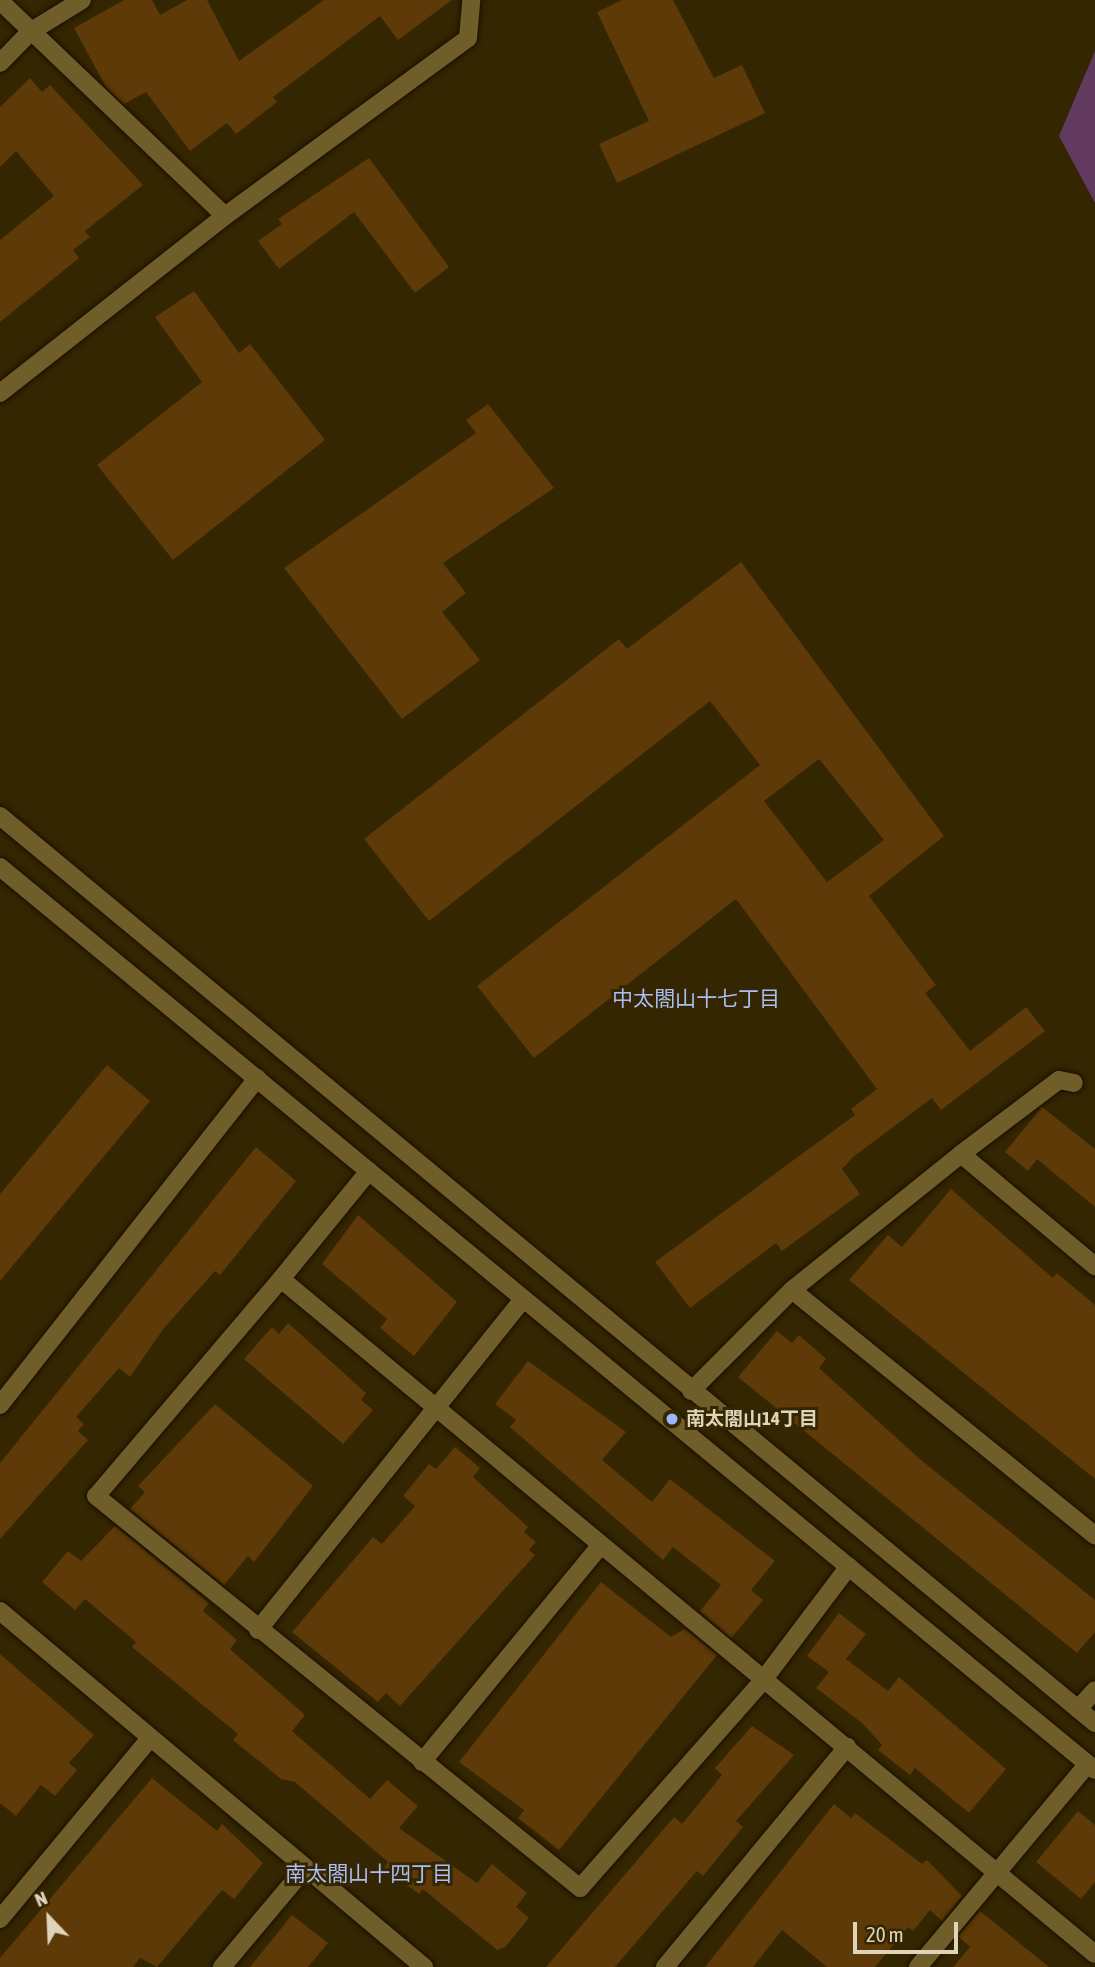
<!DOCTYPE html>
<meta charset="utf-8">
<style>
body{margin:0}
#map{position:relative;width:1095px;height:1967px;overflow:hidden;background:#342600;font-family:"Asap Condensed","Noto Sans JP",sans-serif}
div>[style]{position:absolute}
.green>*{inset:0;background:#62395f}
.building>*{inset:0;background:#5d3a07}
.roads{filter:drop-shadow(0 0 2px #190f00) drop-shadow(0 0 2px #190f00)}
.minor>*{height:18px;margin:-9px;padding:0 9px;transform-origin:9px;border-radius:9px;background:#705e2a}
.dots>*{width:19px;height:19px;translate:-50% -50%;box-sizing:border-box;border:4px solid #342600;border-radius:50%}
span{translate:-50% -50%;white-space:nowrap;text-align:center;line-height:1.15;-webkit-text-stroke:6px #342600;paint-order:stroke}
.poi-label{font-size:19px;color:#ded4ba;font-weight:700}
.left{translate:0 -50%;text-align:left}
.neighbourhood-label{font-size:21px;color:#abbef4}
.north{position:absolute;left:14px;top:1883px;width:70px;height:70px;-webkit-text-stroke:5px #342600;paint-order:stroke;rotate:337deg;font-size:19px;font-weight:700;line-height:28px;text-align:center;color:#ded4ba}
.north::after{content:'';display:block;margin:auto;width:24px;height:32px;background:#ded4ba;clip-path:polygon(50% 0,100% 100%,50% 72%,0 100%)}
.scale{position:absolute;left:853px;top:1922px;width:105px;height:32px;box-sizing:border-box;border:4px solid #ded4ba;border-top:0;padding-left:9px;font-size:21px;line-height:24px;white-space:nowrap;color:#ded4ba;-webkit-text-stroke:5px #342600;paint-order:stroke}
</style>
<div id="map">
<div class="green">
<div style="clip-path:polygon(1095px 51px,1095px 203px,1059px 136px)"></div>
</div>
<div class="building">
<div style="clip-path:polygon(124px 0,152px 0,160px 15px,187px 0,207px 0,239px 61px,324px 0,452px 0,398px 40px,380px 16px,273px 97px,277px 102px,236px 134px,227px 123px,190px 151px,146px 92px,124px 104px,106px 87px,74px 28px)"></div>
<div style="clip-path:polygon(622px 0,673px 0,714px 78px,742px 65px,765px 113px,617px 183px,599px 144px,649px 121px,597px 12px)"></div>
<div style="clip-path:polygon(30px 78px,42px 92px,50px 85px,143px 185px,85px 231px,90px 237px,73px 250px,79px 258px,0 322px,0 240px,54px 196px,16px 151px,0 167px,0 107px)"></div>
<div style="clip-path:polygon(369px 158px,449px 267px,415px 293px,354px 212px,279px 269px,258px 241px,282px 224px,278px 219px)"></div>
<div style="clip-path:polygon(194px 291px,239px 353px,250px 344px,325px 440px,173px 560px,97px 465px,202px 382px,155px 317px)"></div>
<div style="clip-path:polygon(488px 404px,554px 488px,443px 563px,466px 593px,442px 612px,480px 660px,402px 719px,284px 568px,476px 433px,466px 420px)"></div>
<div style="clip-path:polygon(evenodd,741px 562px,944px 836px,869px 896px,936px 985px,925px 993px,970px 1051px,1026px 1007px,1045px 1031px,941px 1110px,932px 1098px,853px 1157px,842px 1169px,860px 1194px,782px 1251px,776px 1243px,690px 1308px,655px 1262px,855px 1115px,851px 1109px,877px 1089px,736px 899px,534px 1058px,477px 986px,760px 765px,710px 701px,429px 921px,364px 839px,619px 639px,627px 649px,741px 562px,819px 759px,884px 840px,827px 882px,764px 801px,819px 759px)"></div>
<div style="clip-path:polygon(107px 1065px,150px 1101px,0 1281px,0 1194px)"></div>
<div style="clip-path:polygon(1042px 1107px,1095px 1149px,1095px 1207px,1037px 1159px,1028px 1171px,1005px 1152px)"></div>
<div style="clip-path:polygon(256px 1147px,296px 1181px,220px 1275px,215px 1271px,164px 1328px,130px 1377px,119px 1368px,76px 1417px,84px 1424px,78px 1431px,88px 1440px,0 1539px,0 1463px)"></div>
<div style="clip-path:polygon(951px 1189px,1053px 1278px,1057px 1273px,1095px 1305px,1095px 1479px,849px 1280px,888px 1235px,902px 1247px)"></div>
<div style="clip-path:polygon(358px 1215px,457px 1302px,414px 1356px,380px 1328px,387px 1319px,322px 1264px)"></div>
<div style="clip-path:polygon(288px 1323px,366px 1393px,361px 1400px,373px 1410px,343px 1444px,244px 1359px,272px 1327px,279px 1334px)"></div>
<div style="clip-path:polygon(777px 1331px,792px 1343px,799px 1335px,826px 1359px,819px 1368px,921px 1460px,1095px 1600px,1095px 1632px,1077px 1653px,738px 1377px)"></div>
<div style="clip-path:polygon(528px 1361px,626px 1432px,602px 1460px,652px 1502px,670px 1479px,775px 1561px,751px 1590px,763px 1600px,731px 1638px,700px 1611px,721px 1585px,673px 1547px,663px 1560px,510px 1427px,516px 1420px,495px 1404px)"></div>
<div style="clip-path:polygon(215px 1404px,313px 1486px,254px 1562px,248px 1556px,224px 1585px,130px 1509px,145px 1492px,138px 1486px)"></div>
<div style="clip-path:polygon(455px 1447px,480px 1468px,473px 1477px,528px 1527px,524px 1532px,536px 1542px,529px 1550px,535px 1555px,400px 1706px,386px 1693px,378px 1702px,292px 1632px,373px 1537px,382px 1544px,415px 1506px,403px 1496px,429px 1464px,436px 1469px)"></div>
<div style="clip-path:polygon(115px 1526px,209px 1603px,203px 1611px,237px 1640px,230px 1649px,305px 1715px,292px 1731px,370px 1799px,387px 1780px,418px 1806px,399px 1828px,477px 1883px,492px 1864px,527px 1893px,516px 1907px,529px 1918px,505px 1947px,497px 1950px,423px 1889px,419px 1894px,384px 1868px,388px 1862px,295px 1782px,281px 1779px,233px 1740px,238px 1734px,132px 1647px,136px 1642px,85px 1599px,75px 1610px,42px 1582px,68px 1551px,81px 1561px)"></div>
<div style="clip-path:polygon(601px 1582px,671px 1637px,685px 1629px,717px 1655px,559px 1850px,518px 1818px,524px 1810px,459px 1762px)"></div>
<div style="clip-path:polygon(839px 1613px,866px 1634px,846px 1659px,888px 1691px,899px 1677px,1006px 1769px,969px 1813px,915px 1768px,910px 1775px,878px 1750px,882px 1745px,862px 1723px,816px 1688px,829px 1672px,807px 1656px)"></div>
<div style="clip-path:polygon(0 1654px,94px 1735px,69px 1763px,77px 1770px,55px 1796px,41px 1785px,16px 1816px,0 1803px)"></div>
<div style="clip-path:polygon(752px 1726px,794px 1755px,736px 1821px,743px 1827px,703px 1876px,697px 1871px,615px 1967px,546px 1967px,674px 1817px,682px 1824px,722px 1775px,715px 1768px)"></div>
<div style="clip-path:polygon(152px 1778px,217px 1831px,222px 1824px,263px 1863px,234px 1899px,222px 1890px,157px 1967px,140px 1958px,133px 1967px,0 1967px,0 1958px)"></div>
<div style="clip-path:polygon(834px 1804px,851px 1818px,855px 1813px,922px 1864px,927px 1860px,962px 1896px,942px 1921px,930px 1910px,913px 1931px,908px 1927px,875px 1967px,827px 1967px,782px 1930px,753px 1967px,705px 1967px)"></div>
<div style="clip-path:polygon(1078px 1811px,1095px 1825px,1095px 1882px,1081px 1899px,1036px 1862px)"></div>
<div style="clip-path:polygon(980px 1911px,1049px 1967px,953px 1967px,970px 1947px,958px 1936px)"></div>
<div style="clip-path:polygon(292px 1915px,328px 1943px,308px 1967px,250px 1967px)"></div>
</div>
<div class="roads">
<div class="minor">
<div style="left:0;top:1px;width:311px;rotate:43.7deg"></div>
<div style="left:0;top:63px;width:43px;rotate:-45.9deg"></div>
<div style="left:30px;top:32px;width:61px;rotate:-31.6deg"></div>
<div style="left:0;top:393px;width:286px;rotate:-38.2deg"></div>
<div style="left:225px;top:216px;width:301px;rotate:-36.2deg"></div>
<div style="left:468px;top:38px;width:38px;rotate:-85deg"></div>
<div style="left:0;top:816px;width:1422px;rotate:39.64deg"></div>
<div style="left:0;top:867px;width:1419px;rotate:39.51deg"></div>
<div style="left:961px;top:1154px;width:175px;rotate:39.9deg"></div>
<div style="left:369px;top:1171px;width:139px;rotate:129.2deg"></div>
<div style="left:281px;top:1279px;width:1057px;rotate:39.67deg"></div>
<div style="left:281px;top:1279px;width:285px;rotate:130.4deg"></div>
<div style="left:96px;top:1496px;width:623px;rotate:39deg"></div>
<div style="left:580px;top:1888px;width:278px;rotate:-48.6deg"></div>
<div style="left:764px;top:1679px;width:141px;rotate:-53deg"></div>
<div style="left:792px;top:1290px;width:390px;rotate:39deg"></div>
<div style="left:691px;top:1391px;width:143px;rotate:-45deg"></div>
<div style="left:792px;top:1290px;width:217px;rotate:-38.8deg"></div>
<div style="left:961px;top:1154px;width:123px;rotate:-37.1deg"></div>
<div style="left:1059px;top:1080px;width:15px;rotate:11deg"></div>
<div style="left:0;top:1405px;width:416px;rotate:-51.8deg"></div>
<div style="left:0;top:1611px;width:554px;rotate:40.02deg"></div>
<div style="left:258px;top:1630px;width:423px;rotate:-51.3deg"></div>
<div style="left:1078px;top:1709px;width:25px;rotate:-48deg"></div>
<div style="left:422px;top:1762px;width:280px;rotate:-50.5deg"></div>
<div style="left:0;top:1919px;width:231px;rotate:-50.3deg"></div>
<div style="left:222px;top:1967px;width:129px;rotate:-50deg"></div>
<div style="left:665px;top:1967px;width:286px;rotate:-50.4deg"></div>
<div style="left:918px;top:1967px;width:263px;rotate:-50.1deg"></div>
</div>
</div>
<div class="dots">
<div style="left:672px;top:1419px;background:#9cb4fd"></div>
</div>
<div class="poi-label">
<span class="left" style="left:686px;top:1419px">南太閤山14丁目</span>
</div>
<div class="neighbourhood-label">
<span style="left:696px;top:998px">中太閤山十七丁目</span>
<span style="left:369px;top:1873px">南太閤山十四丁目</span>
</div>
<div class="north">N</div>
<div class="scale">20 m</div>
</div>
